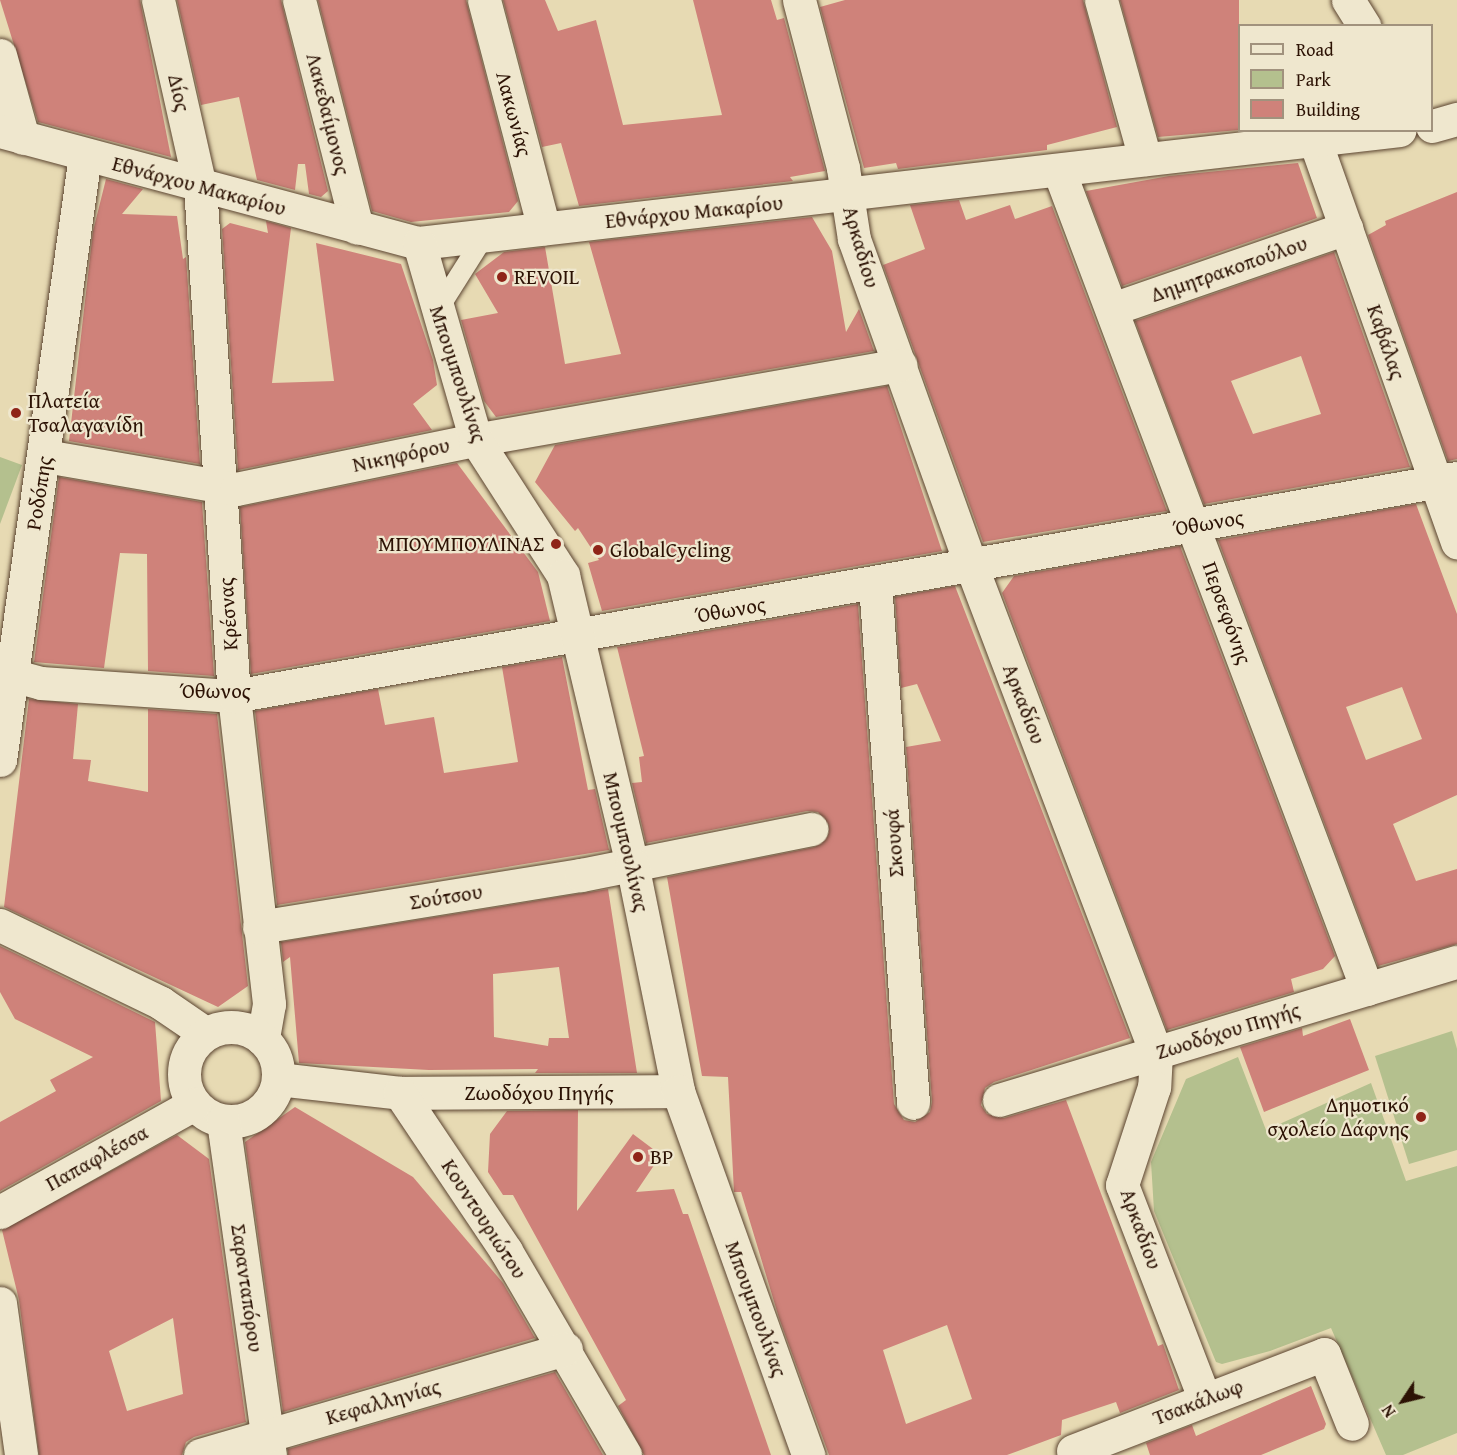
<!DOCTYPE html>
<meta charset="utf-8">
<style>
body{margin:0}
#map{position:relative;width:1457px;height:1455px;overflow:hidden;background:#e7dab3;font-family:"Gentium Book Plus",serif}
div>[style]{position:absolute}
.green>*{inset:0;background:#b4c08e}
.building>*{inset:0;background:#cf827a}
.roads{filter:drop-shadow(0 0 2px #5b4430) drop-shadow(0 0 2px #5b4430)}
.lane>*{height:20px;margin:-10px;padding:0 10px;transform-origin:10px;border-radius:10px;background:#efe7ce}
.street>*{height:33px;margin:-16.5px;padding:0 16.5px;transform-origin:16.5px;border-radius:16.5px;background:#efe7ce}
.street>.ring{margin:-16.5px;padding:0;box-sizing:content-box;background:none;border:33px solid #efe7ce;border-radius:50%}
.secondary>*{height:33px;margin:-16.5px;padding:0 16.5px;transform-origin:16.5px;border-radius:16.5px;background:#efe7ce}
.dots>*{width:16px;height:16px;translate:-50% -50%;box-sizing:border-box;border:3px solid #efe7ce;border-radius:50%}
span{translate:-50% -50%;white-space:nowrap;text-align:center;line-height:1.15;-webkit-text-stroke:4.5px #efe7ce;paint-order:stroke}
.street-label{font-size:21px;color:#2c1204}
.poi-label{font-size:21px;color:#2c1204}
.left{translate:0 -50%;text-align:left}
.right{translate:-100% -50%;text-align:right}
.legend{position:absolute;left:1238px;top:24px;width:195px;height:108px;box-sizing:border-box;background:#efe7ce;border:2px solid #a1927d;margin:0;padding:8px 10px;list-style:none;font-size:18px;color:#2c1204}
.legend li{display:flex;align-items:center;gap:12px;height:30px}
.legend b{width:30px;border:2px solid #a1927d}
.north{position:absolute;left:1373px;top:1371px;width:60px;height:60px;-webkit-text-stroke:4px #efe7ce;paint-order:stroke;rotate:235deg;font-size:16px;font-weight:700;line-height:24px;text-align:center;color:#2c1204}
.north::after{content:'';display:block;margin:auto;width:21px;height:27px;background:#2c1204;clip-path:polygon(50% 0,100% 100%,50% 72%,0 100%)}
</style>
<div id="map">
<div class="green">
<div style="clip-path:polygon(0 457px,22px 465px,0 524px)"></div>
<div style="clip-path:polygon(1452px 1031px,1457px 1049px,1457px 1150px,1409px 1164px,1375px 1056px)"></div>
<div style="clip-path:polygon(1238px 1057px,1266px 1130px,1371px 1083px,1406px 1181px,1457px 1166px,1457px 1433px,1403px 1455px,1386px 1455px,1331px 1328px,1270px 1351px,1222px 1364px,1216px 1362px,1154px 1211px,1151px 1162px,1186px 1079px)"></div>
</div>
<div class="building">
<div style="clip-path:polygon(0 0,140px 0,171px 157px,38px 122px)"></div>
<div style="clip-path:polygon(177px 0,281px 0,328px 191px,321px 197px,309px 194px,305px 164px,298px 164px,295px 190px,257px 180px,239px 97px,201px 105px)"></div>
<div style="clip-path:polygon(318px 0,466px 0,518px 201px,509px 212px,411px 222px,372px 211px)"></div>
<div style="clip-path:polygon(503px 0,545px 0,558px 31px,596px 20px,623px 125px,722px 115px,693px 0,771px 0,777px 20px,784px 18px,825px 171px,790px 177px,793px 181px,579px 206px,561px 143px,542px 147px)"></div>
<div style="clip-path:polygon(845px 0,1083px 0,1117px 127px,1047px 145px,1047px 150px,898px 169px,896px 163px,864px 168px,820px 7px)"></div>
<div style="clip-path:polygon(1120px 0,1239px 0,1239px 130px,1158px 137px)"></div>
<div style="clip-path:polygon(1298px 163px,1317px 218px,1122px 286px,1086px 191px,1169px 176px)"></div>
<div style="clip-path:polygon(106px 179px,143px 189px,122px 214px,177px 216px,183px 259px,186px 257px,200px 464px,69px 441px,93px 231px)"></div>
<div style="clip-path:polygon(1457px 192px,1457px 459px,1448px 461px,1368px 235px,1386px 225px,1385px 221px)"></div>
<div style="clip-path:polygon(959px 200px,966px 220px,1010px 205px,1015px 219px,1052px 206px,1167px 511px,983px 542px,883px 265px,925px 249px,910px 205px)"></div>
<div style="clip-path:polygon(812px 217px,832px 251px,846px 332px,859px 309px,874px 351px,496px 417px,484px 401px,461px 320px,498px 313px,475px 274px,504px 252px,545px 247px,565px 364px,621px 354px,589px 242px)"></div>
<div style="clip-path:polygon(266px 221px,291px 228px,272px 383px,334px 381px,316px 243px,401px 264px,433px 360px,437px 385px,413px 404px,432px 430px,238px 470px,222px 229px,230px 223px,268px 233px)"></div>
<div style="clip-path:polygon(evenodd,1334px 252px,1410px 467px,1204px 504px,1135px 321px,1334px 252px,1301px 356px,1321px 414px,1253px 434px,1231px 381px,1301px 356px)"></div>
<div style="clip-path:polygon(887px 386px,942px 551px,602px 611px,588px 563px,599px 560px,578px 528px,575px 531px,535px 482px,555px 445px)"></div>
<div style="clip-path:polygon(457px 463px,538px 572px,550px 621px,251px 674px,240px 507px)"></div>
<div style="clip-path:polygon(59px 477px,202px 502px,214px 676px,148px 671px,147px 554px,120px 553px,104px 668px,34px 662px)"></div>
<div style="clip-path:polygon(evenodd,1416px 504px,1457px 614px,1457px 795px,1393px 824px,1416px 881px,1457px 869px,1457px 944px,1378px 966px,1218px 540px,1416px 504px,1402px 687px,1422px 739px,1366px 760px,1346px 707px,1402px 687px)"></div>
<div style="clip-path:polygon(1180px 546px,1335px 956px,1323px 969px,1291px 979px,1294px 992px,1167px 1030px,1002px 593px,1014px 576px)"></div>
<div style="clip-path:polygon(evenodd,955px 586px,1130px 1038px,994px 1082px,985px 1088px,981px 1105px,987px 1114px,1004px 1118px,1066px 1100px,1158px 1346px,1163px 1344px,1179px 1390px,1120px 1413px,1116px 1402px,1062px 1420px,1061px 1435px,1007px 1455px,829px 1455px,779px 1318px,741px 1192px,734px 1192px,728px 1077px,702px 1076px,667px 877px,815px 847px,828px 836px,829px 825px,818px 812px,807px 811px,646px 843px,632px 783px,642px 782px,639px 757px,644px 756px,617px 647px,858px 604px,894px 1104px,904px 1120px,915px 1122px,930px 1112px,932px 1102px,906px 747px,941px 741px,917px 684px,901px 688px,895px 597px,955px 586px,947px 1325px,972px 1399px,906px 1424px,883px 1350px,947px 1325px)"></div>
<div style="clip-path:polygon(562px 657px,588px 790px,595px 789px,609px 850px,277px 905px,255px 711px,378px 689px,385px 725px,434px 717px,444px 773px,518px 762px,502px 667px)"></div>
<div style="clip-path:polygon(29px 699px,78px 704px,73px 759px,91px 760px,88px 781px,148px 792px,148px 709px,217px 714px,248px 986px,218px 1007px,4px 907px)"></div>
<div style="clip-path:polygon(evenodd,608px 889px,637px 1073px,535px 1073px,538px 1069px,429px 1070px,299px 1063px,290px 957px,283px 962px,281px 942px,608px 889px,559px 967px,569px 1038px,549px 1038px,548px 1046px,494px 1037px,493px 974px,559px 967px)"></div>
<div style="clip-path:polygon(0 946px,155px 1022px,161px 1101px,0 1191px,0 1122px,56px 1091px,50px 1080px,93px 1057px,15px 1019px,0 992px)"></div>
<div style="clip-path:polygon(1350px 1019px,1369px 1070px,1264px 1112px,1240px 1047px,1302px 1028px,1303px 1036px)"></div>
<div style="clip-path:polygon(295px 1107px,413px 1177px,503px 1283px,535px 1338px,283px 1412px,245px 1142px)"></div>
<div style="clip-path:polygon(578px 1110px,577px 1211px,633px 1134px,661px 1155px,636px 1192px,674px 1189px,683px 1214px,688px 1214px,771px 1455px,644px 1455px,618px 1406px,626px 1400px,513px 1195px,503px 1195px,488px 1172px,490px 1134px,507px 1111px)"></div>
<div style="clip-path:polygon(evenodd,177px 1135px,209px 1159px,246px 1422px,194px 1437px,186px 1442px,182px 1455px,39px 1455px,19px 1300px,2px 1230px,177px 1135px,173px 1318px,183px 1394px,127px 1411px,109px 1351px,173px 1318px)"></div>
<div style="clip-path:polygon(555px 1372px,603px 1455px,288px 1455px,288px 1449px)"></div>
<div style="clip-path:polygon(1311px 1386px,1326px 1424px,1324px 1429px,1261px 1455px,1150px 1455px,1146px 1443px,1192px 1425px,1196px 1436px)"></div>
</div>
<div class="roads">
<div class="lane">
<div style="left:437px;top:311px;width:90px;rotate:-57.7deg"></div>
</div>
<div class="street">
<div style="left:158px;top:0;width:191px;rotate:77.3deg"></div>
<div style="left:200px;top:186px;width:511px;rotate:86.19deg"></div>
<div style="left:234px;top:696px;width:310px;rotate:83.5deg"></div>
<div style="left:269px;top:1004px;width:36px;rotate:100deg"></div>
<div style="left:299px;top:0;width:235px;rotate:75.7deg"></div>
<div style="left:484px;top:0;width:236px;rotate:75.3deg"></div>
<div style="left:799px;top:0;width:174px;rotate:75.3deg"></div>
<div style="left:843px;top:168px;width:72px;rotate:81.2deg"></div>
<div style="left:854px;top:239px;width:346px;rotate:70.3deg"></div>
<div style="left:971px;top:565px;width:522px;rotate:69.24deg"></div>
<div style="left:1156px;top:1053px;width:34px;rotate:93deg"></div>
<div style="left:1154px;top:1087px;width:103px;rotate:108.1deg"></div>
<div style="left:1122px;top:1185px;width:230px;rotate:68.9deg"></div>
<div style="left:1101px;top:0;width:165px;rotate:74.5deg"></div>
<div style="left:1348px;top:0;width:31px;rotate:58deg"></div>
<div style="left:0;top:55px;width:86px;rotate:74.5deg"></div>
<div style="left:1315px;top:141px;width:426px;rotate:70.5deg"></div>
<div style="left:1059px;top:171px;width:874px;rotate:69.37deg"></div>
<div style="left:1112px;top:309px;width:248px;rotate:-19.1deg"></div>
<div style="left:45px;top:456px;width:194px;rotate:9.8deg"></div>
<div style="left:236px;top:489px;width:244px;rotate:-11.6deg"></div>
<div style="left:475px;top:440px;width:432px;rotate:-10deg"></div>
<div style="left:875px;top:584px;width:520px;rotate:85.81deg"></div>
<div style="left:0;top:672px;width:42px;rotate:15deg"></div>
<div style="left:41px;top:683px;width:193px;rotate:3.9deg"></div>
<div style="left:234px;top:696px;width:1242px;rotate:-10.11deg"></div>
<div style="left:0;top:760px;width:611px;rotate:-82deg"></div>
<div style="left:0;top:925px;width:179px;rotate:25.8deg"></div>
<div style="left:161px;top:1003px;width:53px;rotate:34.3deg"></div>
<div style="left:259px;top:927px;width:326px;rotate:-9.2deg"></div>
<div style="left:581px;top:875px;width:235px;rotate:-11.3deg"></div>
<div class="ring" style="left:184px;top:1027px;width:61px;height:61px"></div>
<div style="left:278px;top:1079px;width:123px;rotate:6.5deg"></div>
<div style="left:400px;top:1093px;width:278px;rotate:-0.4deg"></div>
<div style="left:400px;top:1093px;width:190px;rotate:56.1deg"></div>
<div style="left:506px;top:1251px;width:236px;rotate:59.7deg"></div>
<div style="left:999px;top:1100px;width:478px;rotate:-16.8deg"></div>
<div style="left:223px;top:1121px;width:337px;rotate:82deg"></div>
<div style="left:0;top:1212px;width:222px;rotate:-29.1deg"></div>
<div style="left:0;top:1303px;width:153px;rotate:82.1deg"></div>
<div style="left:1073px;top:1451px;width:269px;rotate:-21.1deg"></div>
<div style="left:1324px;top:1354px;width:75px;rotate:68.2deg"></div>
<div style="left:200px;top:1455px;width:381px;rotate:-16.2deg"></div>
</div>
<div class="secondary">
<div style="left:1432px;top:126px;width:26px;rotate:-16deg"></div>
<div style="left:0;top:131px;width:434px;rotate:15deg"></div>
<div style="left:419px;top:243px;width:987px;rotate:-6.57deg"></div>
<div style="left:419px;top:243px;width:205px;rotate:73.9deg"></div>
<div style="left:476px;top:440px;width:161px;rotate:57.2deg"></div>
<div style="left:563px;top:575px;width:297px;rotate:76.6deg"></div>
<div style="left:632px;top:864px;width:232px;rotate:78.5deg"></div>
<div style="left:678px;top:1091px;width:387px;rotate:70.3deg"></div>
</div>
</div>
<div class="dots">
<div style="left:502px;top:277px;background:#8f2418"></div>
<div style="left:16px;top:413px;background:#8f2418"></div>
<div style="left:556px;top:544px;background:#8f2418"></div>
<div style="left:598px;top:550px;background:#8f2418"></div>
<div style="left:1421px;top:1117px;background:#8f2418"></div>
<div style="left:638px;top:1157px;background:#8f2418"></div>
</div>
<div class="street-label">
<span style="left:179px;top:93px;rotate:77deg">Δίος</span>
<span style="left:328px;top:114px;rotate:76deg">Λακεδαίμονος</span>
<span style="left:514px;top:114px;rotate:75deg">Λακωνίας</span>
<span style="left:199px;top:186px;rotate:15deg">Εθνάρχου Μακαρίου</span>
<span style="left:694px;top:212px;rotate:-6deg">Εθνάρχου Μακαρίου</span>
<span style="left:861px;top:247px;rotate:74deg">Αρκαδίου</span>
<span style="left:1229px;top:269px;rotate:-19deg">Δημητρακοπούλου</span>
<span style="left:1386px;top:342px;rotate:71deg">Καβάλας</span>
<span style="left:458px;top:374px;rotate:72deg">Μπουμπουλίνας</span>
<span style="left:401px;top:455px;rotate:-12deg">Νικηφόρου</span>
<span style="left:39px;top:493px;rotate:-81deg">Ροδόπης</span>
<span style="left:1208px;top:523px;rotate:-10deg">Όθωνος</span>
<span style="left:730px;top:610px;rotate:-10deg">Όθωνος</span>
<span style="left:1227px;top:613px;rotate:70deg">Περσεφόνης</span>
<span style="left:228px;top:614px;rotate:-94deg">Κρέσνας</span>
<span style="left:215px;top:691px">Όθωνος</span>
<span style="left:1024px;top:704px;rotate:69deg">Αρκαδίου</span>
<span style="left:626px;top:842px;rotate:77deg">Μπουμπουλίνας</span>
<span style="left:894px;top:843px;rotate:-94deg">Σκουφά</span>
<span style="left:446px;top:897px;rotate:-9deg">Σούτσου</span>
<span style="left:1228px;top:1031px;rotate:-17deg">Ζωοδόχου Πηγής</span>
<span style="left:539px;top:1093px">Ζωοδόχου Πηγής</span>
<span style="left:97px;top:1158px;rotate:-29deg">Παπαφλέσσα</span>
<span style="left:484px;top:1219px;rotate:57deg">Κουντουριώτου</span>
<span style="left:1141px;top:1229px;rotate:70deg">Αρκαδίου</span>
<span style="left:247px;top:1288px;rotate:82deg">Σαρανταπόρου</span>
<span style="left:756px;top:1309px;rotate:70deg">Μπουμπουλίνας</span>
<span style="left:383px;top:1402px;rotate:-16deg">Κεφαλληνίας</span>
<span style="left:1198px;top:1402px;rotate:-21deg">Τσακάλωφ</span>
</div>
<div class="poi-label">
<span class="left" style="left:514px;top:277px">REVOIL</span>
<span class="left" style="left:28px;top:413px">Πλατεία<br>Τσαλαγανίδη</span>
<span class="right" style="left:544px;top:544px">ΜΠΟΥΜΠΟΥΛΙΝΑΣ</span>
<span class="left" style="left:610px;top:550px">GlobalCycling</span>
<span class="right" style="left:1409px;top:1117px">Δημοτικό<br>σχολείο Δάφνης</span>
<span class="left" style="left:650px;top:1157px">BP</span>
</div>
<ul class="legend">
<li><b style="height:8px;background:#efe7ce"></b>Road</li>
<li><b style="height:16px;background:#b4c08e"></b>Park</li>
<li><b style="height:16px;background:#cf827a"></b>Building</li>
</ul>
<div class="north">N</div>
</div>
